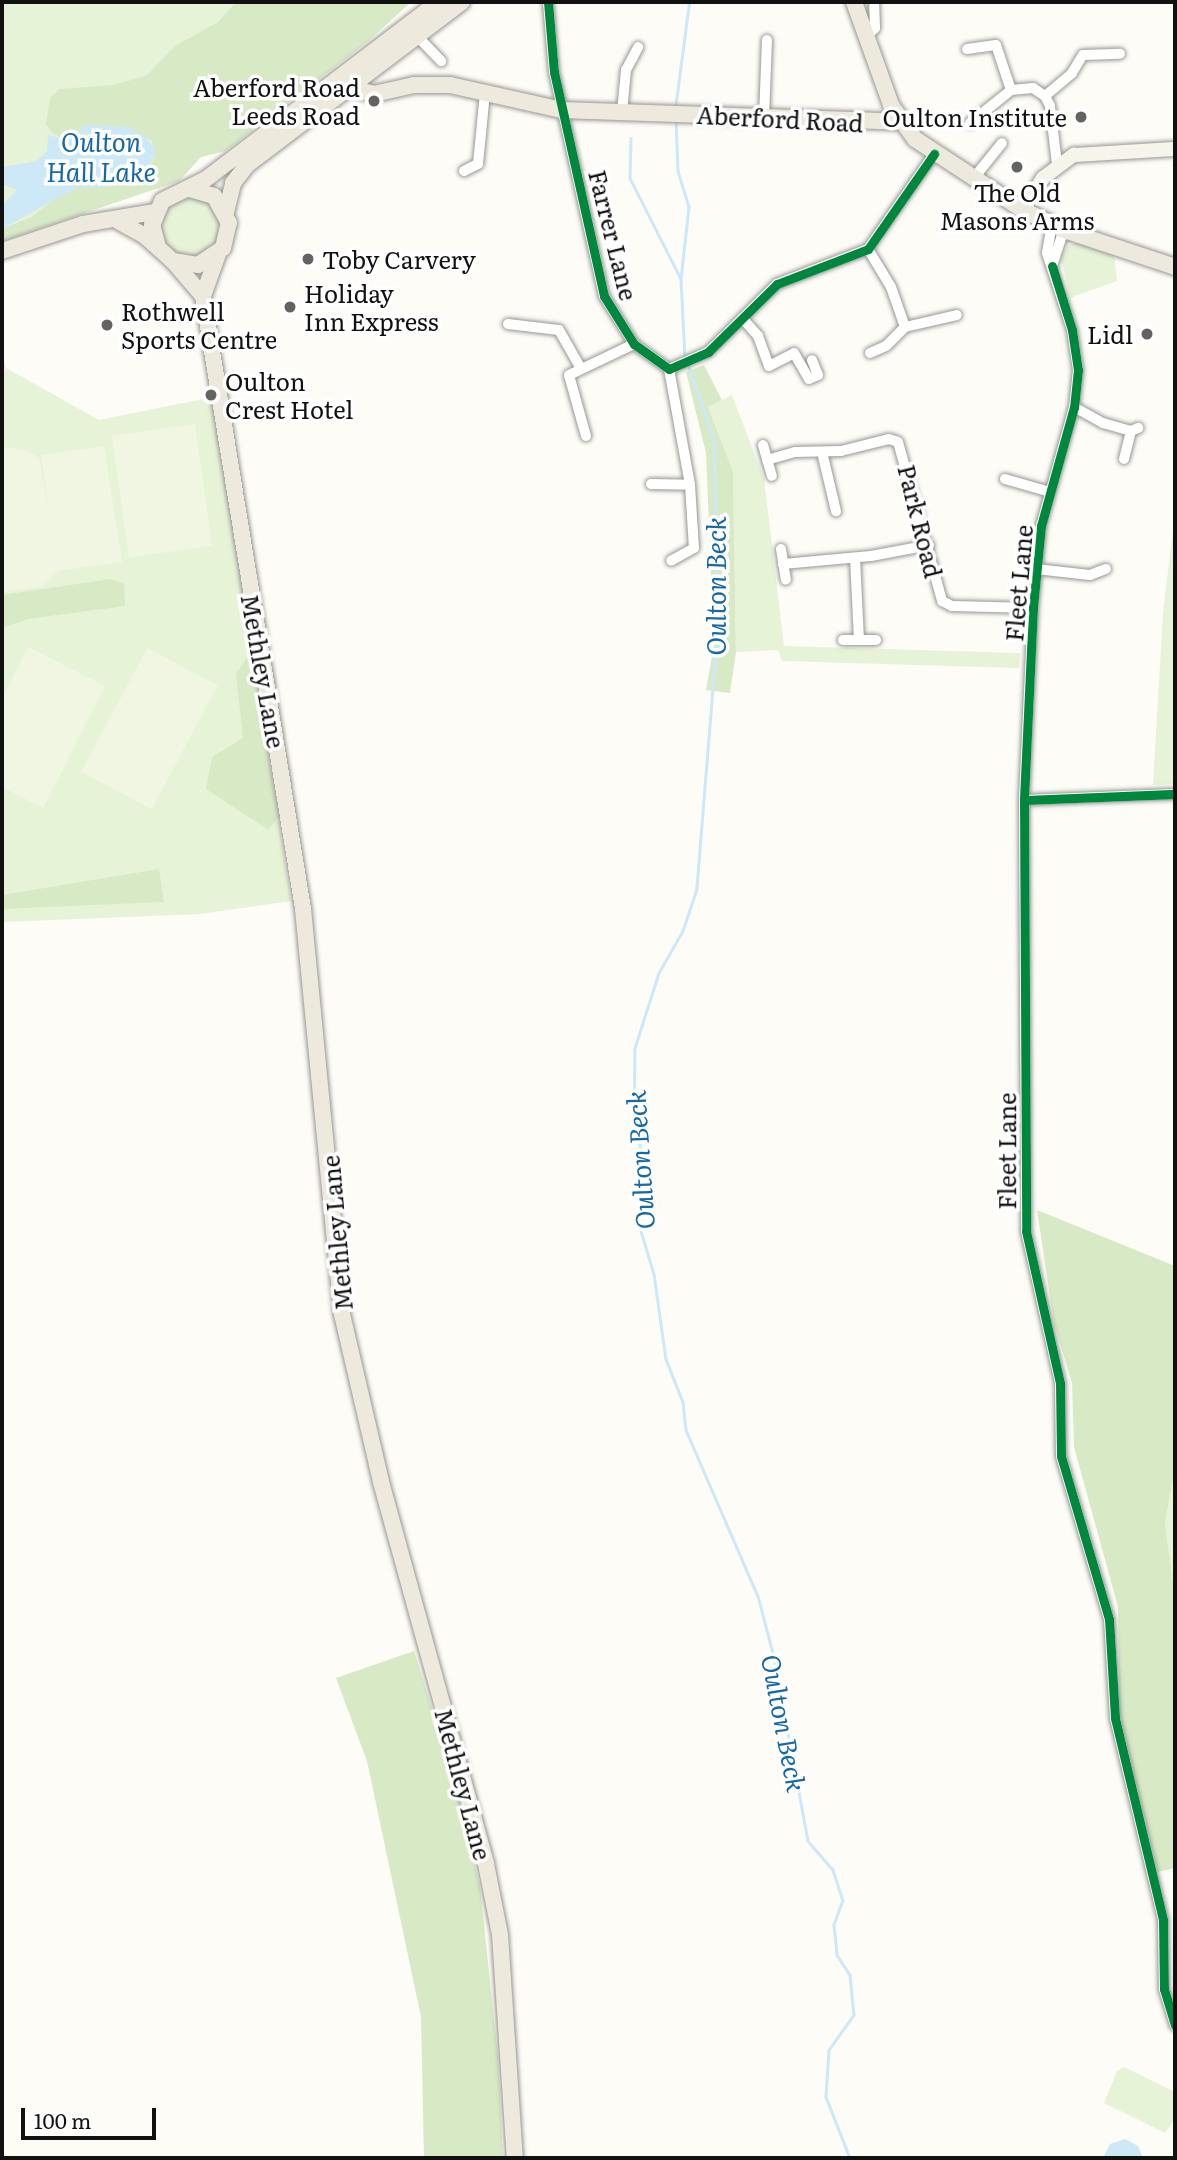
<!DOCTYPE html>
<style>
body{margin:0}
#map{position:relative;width:1177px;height:2160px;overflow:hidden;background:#fdfcf7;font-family:Literata,serif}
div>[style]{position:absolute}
.green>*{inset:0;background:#e7f3d7}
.round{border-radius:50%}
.forest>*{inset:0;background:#d8eac5}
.pitch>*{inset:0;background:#f0f6e1;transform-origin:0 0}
.water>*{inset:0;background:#cde8f7}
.stream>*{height:2.5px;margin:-1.25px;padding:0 1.25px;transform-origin:1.25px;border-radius:1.25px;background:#cde8f7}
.roads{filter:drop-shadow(0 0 2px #979795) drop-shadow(0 0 2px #979795)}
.street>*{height:10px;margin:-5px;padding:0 5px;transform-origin:5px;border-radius:5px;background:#fffffe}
.secondary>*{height:14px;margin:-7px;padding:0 7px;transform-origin:7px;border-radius:7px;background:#f6f4eb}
.primary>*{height:16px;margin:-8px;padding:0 8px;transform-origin:8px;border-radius:8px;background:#ede9dc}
.cycleway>*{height:9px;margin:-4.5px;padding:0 4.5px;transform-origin:4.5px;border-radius:4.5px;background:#00873e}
.dots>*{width:19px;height:19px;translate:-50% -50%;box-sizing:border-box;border:4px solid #fff;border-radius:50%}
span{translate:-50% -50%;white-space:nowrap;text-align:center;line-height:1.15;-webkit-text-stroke:7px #fff;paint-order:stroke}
.poi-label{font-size:24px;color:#111}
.right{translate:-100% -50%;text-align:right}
.left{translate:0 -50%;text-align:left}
.street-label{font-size:24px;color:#111}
.water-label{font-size:26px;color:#1768a6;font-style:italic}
.frame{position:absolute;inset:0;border:4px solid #111;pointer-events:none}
.scale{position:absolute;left:21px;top:2108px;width:135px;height:32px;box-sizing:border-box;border:4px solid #111;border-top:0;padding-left:9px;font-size:21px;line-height:24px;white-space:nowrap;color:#111;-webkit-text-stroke:5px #fff;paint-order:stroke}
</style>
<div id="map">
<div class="green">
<div style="clip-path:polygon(2px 2px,411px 2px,367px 42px,225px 151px,201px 157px,179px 181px,2px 241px)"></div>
<div class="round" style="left:162px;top:198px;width:60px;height:60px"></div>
<div style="clip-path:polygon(1079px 242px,1114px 253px,1117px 281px,1070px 298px,1061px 256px,1068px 246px)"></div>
<div style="clip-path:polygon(2px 355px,6px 368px,99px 420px,213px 397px,291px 901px,200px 914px,2px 922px)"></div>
<div style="clip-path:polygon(732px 395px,764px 479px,784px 646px,1020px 653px,1019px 668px,782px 661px,778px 650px,736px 652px,733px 471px,708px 407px)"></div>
<div style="clip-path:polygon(1175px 513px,1175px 784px,1153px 785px,1163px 613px)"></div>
<div style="clip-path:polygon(1175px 1468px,1175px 1597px,1165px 1523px)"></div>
<div style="clip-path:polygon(1124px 2067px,1175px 2092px,1175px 2119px,1165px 2133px,1104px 2103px,1117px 2071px)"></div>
</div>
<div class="forest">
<div style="clip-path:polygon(236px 2px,411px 2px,367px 42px,225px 151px,201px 157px,179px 181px,2px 241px,2px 229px,31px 217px,55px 199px,80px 186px,108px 187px,143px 176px,154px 159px,152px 141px,126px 127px,84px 125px,79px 133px,65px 139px,52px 133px,46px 124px,50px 98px,59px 89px,113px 85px,146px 76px,175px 46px,218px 22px)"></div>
<div style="clip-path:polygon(704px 365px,722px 400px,708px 407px,733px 471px,736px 652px,730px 693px,706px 690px,714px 645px,706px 453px,686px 372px)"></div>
<div style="clip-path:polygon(110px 579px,124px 583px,125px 606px,28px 619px,2px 628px,2px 595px)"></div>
<div style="clip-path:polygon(250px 653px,279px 817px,268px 830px,206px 789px,212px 757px,243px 738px,236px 674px)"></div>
<div style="clip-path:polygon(159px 869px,164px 902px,2px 909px,2px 895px)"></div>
<div style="clip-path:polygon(1037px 1210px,1175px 1266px,1175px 1468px,1165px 1523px,1175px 1597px,1175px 1868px,1158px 1872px,1120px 1720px,1118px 1607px,1074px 1447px,1072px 1383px,1054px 1323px)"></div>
<div style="clip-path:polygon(414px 1651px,452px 1773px,480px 1887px,498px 2058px,503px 2158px,424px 2158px,421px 2017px,367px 1761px,336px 1678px)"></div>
</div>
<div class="pitch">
<div style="left:195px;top:424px;width:123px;height:84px;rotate:82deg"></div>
<div style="clip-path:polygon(104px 446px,122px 562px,58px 571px,42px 587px,2px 592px,2px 447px,25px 450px,39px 458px,50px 517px,41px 455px)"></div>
<div style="clip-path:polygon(28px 647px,105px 686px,43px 808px,2px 787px,2px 699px)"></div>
<div style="left:147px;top:648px;width:80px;height:140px;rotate:28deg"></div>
</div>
<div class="water">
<div style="clip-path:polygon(84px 125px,126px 127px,145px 136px,156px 151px,147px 172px,108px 187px,76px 188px,2px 229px,2px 205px,17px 190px,2px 184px,2px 167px,37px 161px,47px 151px,48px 135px,65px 139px,79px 133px)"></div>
<div style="clip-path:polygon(1125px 2139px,1138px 2146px,1143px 2158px,1103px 2158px,1110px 2144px)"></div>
</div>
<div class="stream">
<div style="left:675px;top:109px;width:108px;rotate:-82.5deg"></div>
<div style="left:676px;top:119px;width:52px;rotate:87.8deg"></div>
<div style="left:678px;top:171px;width:38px;rotate:73deg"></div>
<div style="left:689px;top:207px;width:72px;rotate:96.3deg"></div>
<div style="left:681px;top:279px;width:79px;rotate:87.1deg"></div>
<div style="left:631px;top:138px;width:40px;rotate:91.4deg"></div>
<div style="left:630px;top:178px;width:111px;rotate:63.2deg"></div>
<div style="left:688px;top:364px;width:80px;rotate:71.1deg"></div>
<div style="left:714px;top:440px;width:186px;rotate:88.8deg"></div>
<div style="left:718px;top:626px;width:264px;rotate:94.6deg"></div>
<div style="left:697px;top:889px;width:44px;rotate:108.4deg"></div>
<div style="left:683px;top:931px;width:48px;rotate:119.7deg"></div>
<div style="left:659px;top:973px;width:79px;rotate:107.7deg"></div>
<div style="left:635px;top:1048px;width:76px;rotate:90.8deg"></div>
<div style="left:634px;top:1124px;width:40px;rotate:74deg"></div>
<div style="left:645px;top:1162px;width:59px;rotate:96.8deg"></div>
<div style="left:638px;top:1221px;width:55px;rotate:73.2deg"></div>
<div style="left:654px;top:1274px;width:86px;rotate:82deg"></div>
<div style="left:666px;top:1359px;width:46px;rotate:68.4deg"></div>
<div style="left:683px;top:1402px;width:28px;rotate:84deg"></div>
<div style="left:686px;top:1430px;width:181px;rotate:66.6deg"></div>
<div style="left:758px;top:1596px;width:63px;rotate:75.3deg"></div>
<div style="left:774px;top:1657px;width:187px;rotate:79.5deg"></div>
<div style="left:808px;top:1841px;width:38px;rotate:49deg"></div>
<div style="left:833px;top:1870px;width:32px;rotate:72deg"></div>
<div style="left:843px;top:1900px;width:27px;rotate:110deg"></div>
<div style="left:834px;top:1925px;width:30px;rotate:84deg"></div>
<div style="left:837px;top:1955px;width:24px;rotate:57deg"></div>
<div style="left:850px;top:1975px;width:40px;rotate:84.3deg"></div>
<div style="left:854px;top:2015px;width:43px;rotate:125.5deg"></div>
<div style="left:829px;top:2050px;width:47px;rotate:93.7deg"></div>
<div style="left:826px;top:2097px;width:66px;rotate:68.5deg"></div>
</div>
<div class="roads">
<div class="street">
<div style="left:548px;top:2px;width:70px;rotate:85.1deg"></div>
<div style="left:554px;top:72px;width:230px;rotate:77.4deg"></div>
<div style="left:604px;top:296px;width:57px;rotate:58deg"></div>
<div style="left:634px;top:344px;width:43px;rotate:35.5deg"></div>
<div style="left:669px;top:369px;width:43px;rotate:-23.6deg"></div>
<div style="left:708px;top:352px;width:97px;rotate:-44.6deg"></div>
<div style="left:777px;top:284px;width:97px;rotate:-21deg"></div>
<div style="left:868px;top:249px;width:116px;rotate:-55.2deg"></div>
<div style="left:417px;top:36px;width:35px;rotate:46deg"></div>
<div style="left:866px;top:37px;width:13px;rotate:-45deg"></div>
<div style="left:875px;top:28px;width:26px;rotate:-92deg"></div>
<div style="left:967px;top:49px;width:29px;rotate:-8deg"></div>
<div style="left:996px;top:45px;width:47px;rotate:71.6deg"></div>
<div style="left:1045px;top:96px;width:35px;rotate:-40deg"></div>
<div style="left:1072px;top:73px;width:21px;rotate:-59deg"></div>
<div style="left:1083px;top:55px;width:37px;rotate:-2deg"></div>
<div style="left:622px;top:112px;width:42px;rotate:-84.6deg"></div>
<div style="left:626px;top:70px;width:26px;rotate:-62deg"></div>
<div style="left:764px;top:118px;width:78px;rotate:-87.8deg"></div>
<div style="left:970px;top:123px;width:53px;rotate:-38.8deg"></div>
<div style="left:1011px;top:90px;width:22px;rotate:-5deg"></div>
<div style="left:1033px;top:88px;width:14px;rotate:34deg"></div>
<div style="left:1045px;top:96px;width:11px;rotate:63deg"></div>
<div style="left:1050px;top:106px;width:58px;rotate:83.1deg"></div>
<div style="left:464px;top:171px;width:16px;rotate:-27deg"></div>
<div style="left:478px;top:164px;width:71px;rotate:-84.4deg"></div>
<div style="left:973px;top:179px;width:46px;rotate:-51.1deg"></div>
<div style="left:1052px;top:224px;width:29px;rotate:100deg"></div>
<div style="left:1047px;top:253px;width:81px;rotate:72deg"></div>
<div style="left:1072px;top:330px;width:40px;rotate:81.5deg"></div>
<div style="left:1078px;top:370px;width:37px;rotate:96deg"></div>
<div style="left:1074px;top:407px;width:123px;rotate:105.5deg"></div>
<div style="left:1041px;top:526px;width:82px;rotate:95.6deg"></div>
<div style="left:1033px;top:608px;width:192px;rotate:92.7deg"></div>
<div style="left:1024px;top:800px;width:431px;rotate:89.7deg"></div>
<div style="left:1026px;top:1231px;width:156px;rotate:77.4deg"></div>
<div style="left:1060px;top:1383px;width:73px;rotate:89.2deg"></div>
<div style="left:1061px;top:1456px;width:170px;rotate:73.6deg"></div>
<div style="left:1109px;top:1619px;width:99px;rotate:86.5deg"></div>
<div style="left:1115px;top:1718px;width:208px;rotate:76.6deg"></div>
<div style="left:1163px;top:1920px;width:69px;rotate:89.2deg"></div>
<div style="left:1164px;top:1989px;width:38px;rotate:73deg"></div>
<div style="left:868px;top:249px;width:44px;rotate:58.8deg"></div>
<div style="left:891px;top:287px;width:42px;rotate:70.7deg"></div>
<div style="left:905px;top:327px;width:53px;rotate:-13deg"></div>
<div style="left:1052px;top:266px;width:38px;rotate:-72deg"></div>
<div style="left:742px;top:318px;width:24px;rotate:48deg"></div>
<div style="left:758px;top:336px;width:32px;rotate:70deg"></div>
<div style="left:769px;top:366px;width:28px;rotate:-27deg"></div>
<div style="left:794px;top:353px;width:30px;rotate:60deg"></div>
<div style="left:809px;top:379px;width:10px;rotate:-24deg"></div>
<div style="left:818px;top:375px;width:16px;rotate:-112deg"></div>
<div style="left:508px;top:324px;width:51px;rotate:6.7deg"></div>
<div style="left:559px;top:330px;width:43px;rotate:60.4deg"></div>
<div style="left:870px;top:353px;width:17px;rotate:-24deg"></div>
<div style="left:886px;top:346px;width:27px;rotate:-45deg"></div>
<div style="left:669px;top:369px;width:118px;rotate:79.7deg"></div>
<div style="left:690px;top:485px;width:63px;rotate:86.4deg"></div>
<div style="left:694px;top:548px;width:26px;rotate:151deg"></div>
<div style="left:1074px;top:407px;width:33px;rotate:29deg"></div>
<div style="left:1103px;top:423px;width:29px;rotate:16deg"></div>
<div style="left:1131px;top:431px;width:8px;rotate:-23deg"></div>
<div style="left:586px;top:436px;width:63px;rotate:-105.6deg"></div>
<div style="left:569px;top:375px;width:72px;rotate:-25.5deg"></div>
<div style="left:763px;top:445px;width:32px;rotate:74deg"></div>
<div style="left:822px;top:452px;width:61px;rotate:76.7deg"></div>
<div style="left:1124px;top:459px;width:29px;rotate:-76deg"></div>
<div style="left:767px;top:460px;width:29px;rotate:-16deg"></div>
<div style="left:795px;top:452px;width:46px;rotate:-1.2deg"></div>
<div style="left:841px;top:451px;width:49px;rotate:-14deg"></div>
<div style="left:889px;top:439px;width:9px;rotate:18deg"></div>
<div style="left:898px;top:442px;width:165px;rotate:74.5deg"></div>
<div style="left:942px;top:601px;width:11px;rotate:27deg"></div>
<div style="left:952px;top:606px;width:81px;rotate:1.4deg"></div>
<div style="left:1005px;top:479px;width:47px;rotate:16.1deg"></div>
<div style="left:651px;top:484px;width:39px;rotate:1deg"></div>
<div style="left:781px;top:549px;width:31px;rotate:81deg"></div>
<div style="left:855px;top:558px;width:82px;rotate:87.2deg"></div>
<div style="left:783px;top:564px;width:88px;rotate:-5.2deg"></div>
<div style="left:871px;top:556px;width:59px;rotate:-10.7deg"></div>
<div style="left:1036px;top:569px;width:54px;rotate:6.3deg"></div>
<div style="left:1090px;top:575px;width:17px;rotate:-21deg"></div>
<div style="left:843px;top:640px;width:33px"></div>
<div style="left:1024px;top:800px;width:151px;rotate:-2.3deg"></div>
</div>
<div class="secondary">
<div style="left:1023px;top:210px;width:38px;rotate:-58deg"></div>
<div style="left:1043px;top:178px;width:39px;rotate:-37deg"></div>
<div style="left:1074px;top:155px;width:101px;rotate:-3.4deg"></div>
</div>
<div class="primary">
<div style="left:854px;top:2px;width:109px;rotate:70.2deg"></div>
<div style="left:891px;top:105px;width:42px;rotate:54.8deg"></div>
<div style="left:915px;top:139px;width:129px;rotate:33.3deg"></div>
<div style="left:1023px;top:210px;width:46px;rotate:26deg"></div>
<div style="left:1064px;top:230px;width:117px;rotate:18.4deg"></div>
<div style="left:349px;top:88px;width:26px;rotate:13deg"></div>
<div style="left:374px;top:94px;width:41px;rotate:-12.7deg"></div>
<div style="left:414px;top:85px;width:36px"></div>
<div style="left:450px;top:85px;width:115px;rotate:12.6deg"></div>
<div style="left:562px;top:110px;width:339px;rotate:2deg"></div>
<div style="left:226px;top:212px;width:30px;rotate:-76deg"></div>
<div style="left:233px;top:183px;width:23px;rotate:-52deg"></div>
<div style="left:247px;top:165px;width:270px;rotate:-37.2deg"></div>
<div style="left:118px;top:221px;width:31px;rotate:29deg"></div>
<div style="left:145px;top:236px;width:38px;rotate:42deg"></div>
<div style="left:173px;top:261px;width:25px;rotate:9deg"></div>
<div style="left:198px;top:265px;width:30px;rotate:-34deg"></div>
<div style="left:223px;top:248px;width:26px;rotate:-77deg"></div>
<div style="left:229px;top:223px;width:31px;rotate:-119deg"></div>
<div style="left:214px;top:196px;width:26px;rotate:-164deg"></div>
<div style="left:158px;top:247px;width:23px;rotate:-105deg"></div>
<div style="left:152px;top:225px;width:26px;rotate:-67deg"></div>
<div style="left:162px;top:201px;width:49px;rotate:-26.6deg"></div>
<div style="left:206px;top:179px;width:292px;rotate:-37.3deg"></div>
<div style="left:2px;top:251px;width:85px;rotate:-18.4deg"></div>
<div style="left:83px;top:224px;width:73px;rotate:-9.5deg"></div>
<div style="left:218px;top:254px;width:45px;rotate:109.7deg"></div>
<div style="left:203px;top:296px;width:621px;rotate:80.73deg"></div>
<div style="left:303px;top:909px;width:407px;rotate:84.5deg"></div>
<div style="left:342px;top:1314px;width:172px;rotate:76.9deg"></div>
<div style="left:381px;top:1482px;width:396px;rotate:74.6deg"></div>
<div style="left:486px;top:1864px;width:72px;rotate:78.8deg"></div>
<div style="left:500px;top:1935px;width:224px;rotate:86.2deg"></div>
<div style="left:173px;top:261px;width:46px;rotate:49.4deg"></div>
</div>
</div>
<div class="cycleway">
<div style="left:548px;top:2px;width:70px;rotate:85.1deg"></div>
<div style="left:554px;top:72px;width:230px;rotate:77.4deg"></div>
<div style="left:604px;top:296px;width:57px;rotate:58deg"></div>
<div style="left:634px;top:344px;width:43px;rotate:35.5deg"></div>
<div style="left:669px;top:369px;width:43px;rotate:-23.6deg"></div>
<div style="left:708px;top:352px;width:97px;rotate:-44.6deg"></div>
<div style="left:777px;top:284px;width:97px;rotate:-21deg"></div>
<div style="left:868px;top:249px;width:116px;rotate:-55.2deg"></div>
<div style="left:1052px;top:266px;width:67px;rotate:72.6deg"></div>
<div style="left:1072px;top:330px;width:40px;rotate:81.5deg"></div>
<div style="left:1078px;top:370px;width:37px;rotate:96deg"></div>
<div style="left:1074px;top:407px;width:123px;rotate:105.5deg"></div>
<div style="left:1041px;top:526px;width:82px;rotate:95.6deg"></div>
<div style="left:1033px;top:608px;width:192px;rotate:92.7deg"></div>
<div style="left:1024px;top:800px;width:431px;rotate:89.7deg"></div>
<div style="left:1026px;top:1231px;width:156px;rotate:77.4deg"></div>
<div style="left:1060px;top:1383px;width:73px;rotate:89.2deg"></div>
<div style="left:1061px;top:1456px;width:170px;rotate:73.6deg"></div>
<div style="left:1109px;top:1619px;width:99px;rotate:86.5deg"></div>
<div style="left:1115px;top:1718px;width:208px;rotate:76.6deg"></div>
<div style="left:1163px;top:1920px;width:69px;rotate:89.2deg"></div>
<div style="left:1164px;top:1989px;width:38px;rotate:73deg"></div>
<div style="left:1024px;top:800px;width:151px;rotate:-2.3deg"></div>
</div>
<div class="dots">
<div style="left:374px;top:101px;background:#646362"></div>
<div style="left:1081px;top:117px;background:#646362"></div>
<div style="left:1017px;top:167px;background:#646362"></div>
<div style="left:308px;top:259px;background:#646362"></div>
<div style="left:290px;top:307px;background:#646362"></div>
<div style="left:107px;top:325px;background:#646362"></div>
<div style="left:1147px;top:334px;background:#646362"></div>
<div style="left:211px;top:395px;background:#646362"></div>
</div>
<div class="poi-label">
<span class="right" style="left:360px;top:101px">Aberford Road<br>Leeds Road</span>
<span class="right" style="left:1067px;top:117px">Oulton Institute</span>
<span style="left:1017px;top:206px">The Old<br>Masons Arms</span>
<span class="left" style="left:322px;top:259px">Toby Carvery</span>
<span class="left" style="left:304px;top:307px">Holiday<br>Inn Express</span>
<span class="left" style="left:121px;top:325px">Rothwell<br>Sports Centre</span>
<span class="right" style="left:1133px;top:334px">Lidl</span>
<span class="left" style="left:225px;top:395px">Oulton<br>Crest Hotel</span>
</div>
<div class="street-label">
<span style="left:780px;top:118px;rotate:3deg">Aberford Road</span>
<span style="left:614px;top:235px;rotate:76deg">Farrer Lane</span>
<span style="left:921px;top:521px;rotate:76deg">Park Road</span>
<span style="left:1018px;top:583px;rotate:-85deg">Fleet Lane</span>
<span style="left:264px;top:671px;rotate:80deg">Methley Lane</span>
<span style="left:1006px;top:1151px;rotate:-90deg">Fleet Lane</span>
<span style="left:336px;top:1233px;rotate:-95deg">Methley Lane</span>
<span style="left:464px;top:1784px;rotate:75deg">Methley Lane</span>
</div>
<div class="water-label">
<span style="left:101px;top:156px">Oulton<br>Hall Lake</span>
<span style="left:715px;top:586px;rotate:-90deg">Oulton Beck</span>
<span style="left:639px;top:1160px;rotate:-94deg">Oulton Beck</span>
<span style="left:785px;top:1723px;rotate:79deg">Oulton Beck</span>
</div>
<div class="frame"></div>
<div class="scale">100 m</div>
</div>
